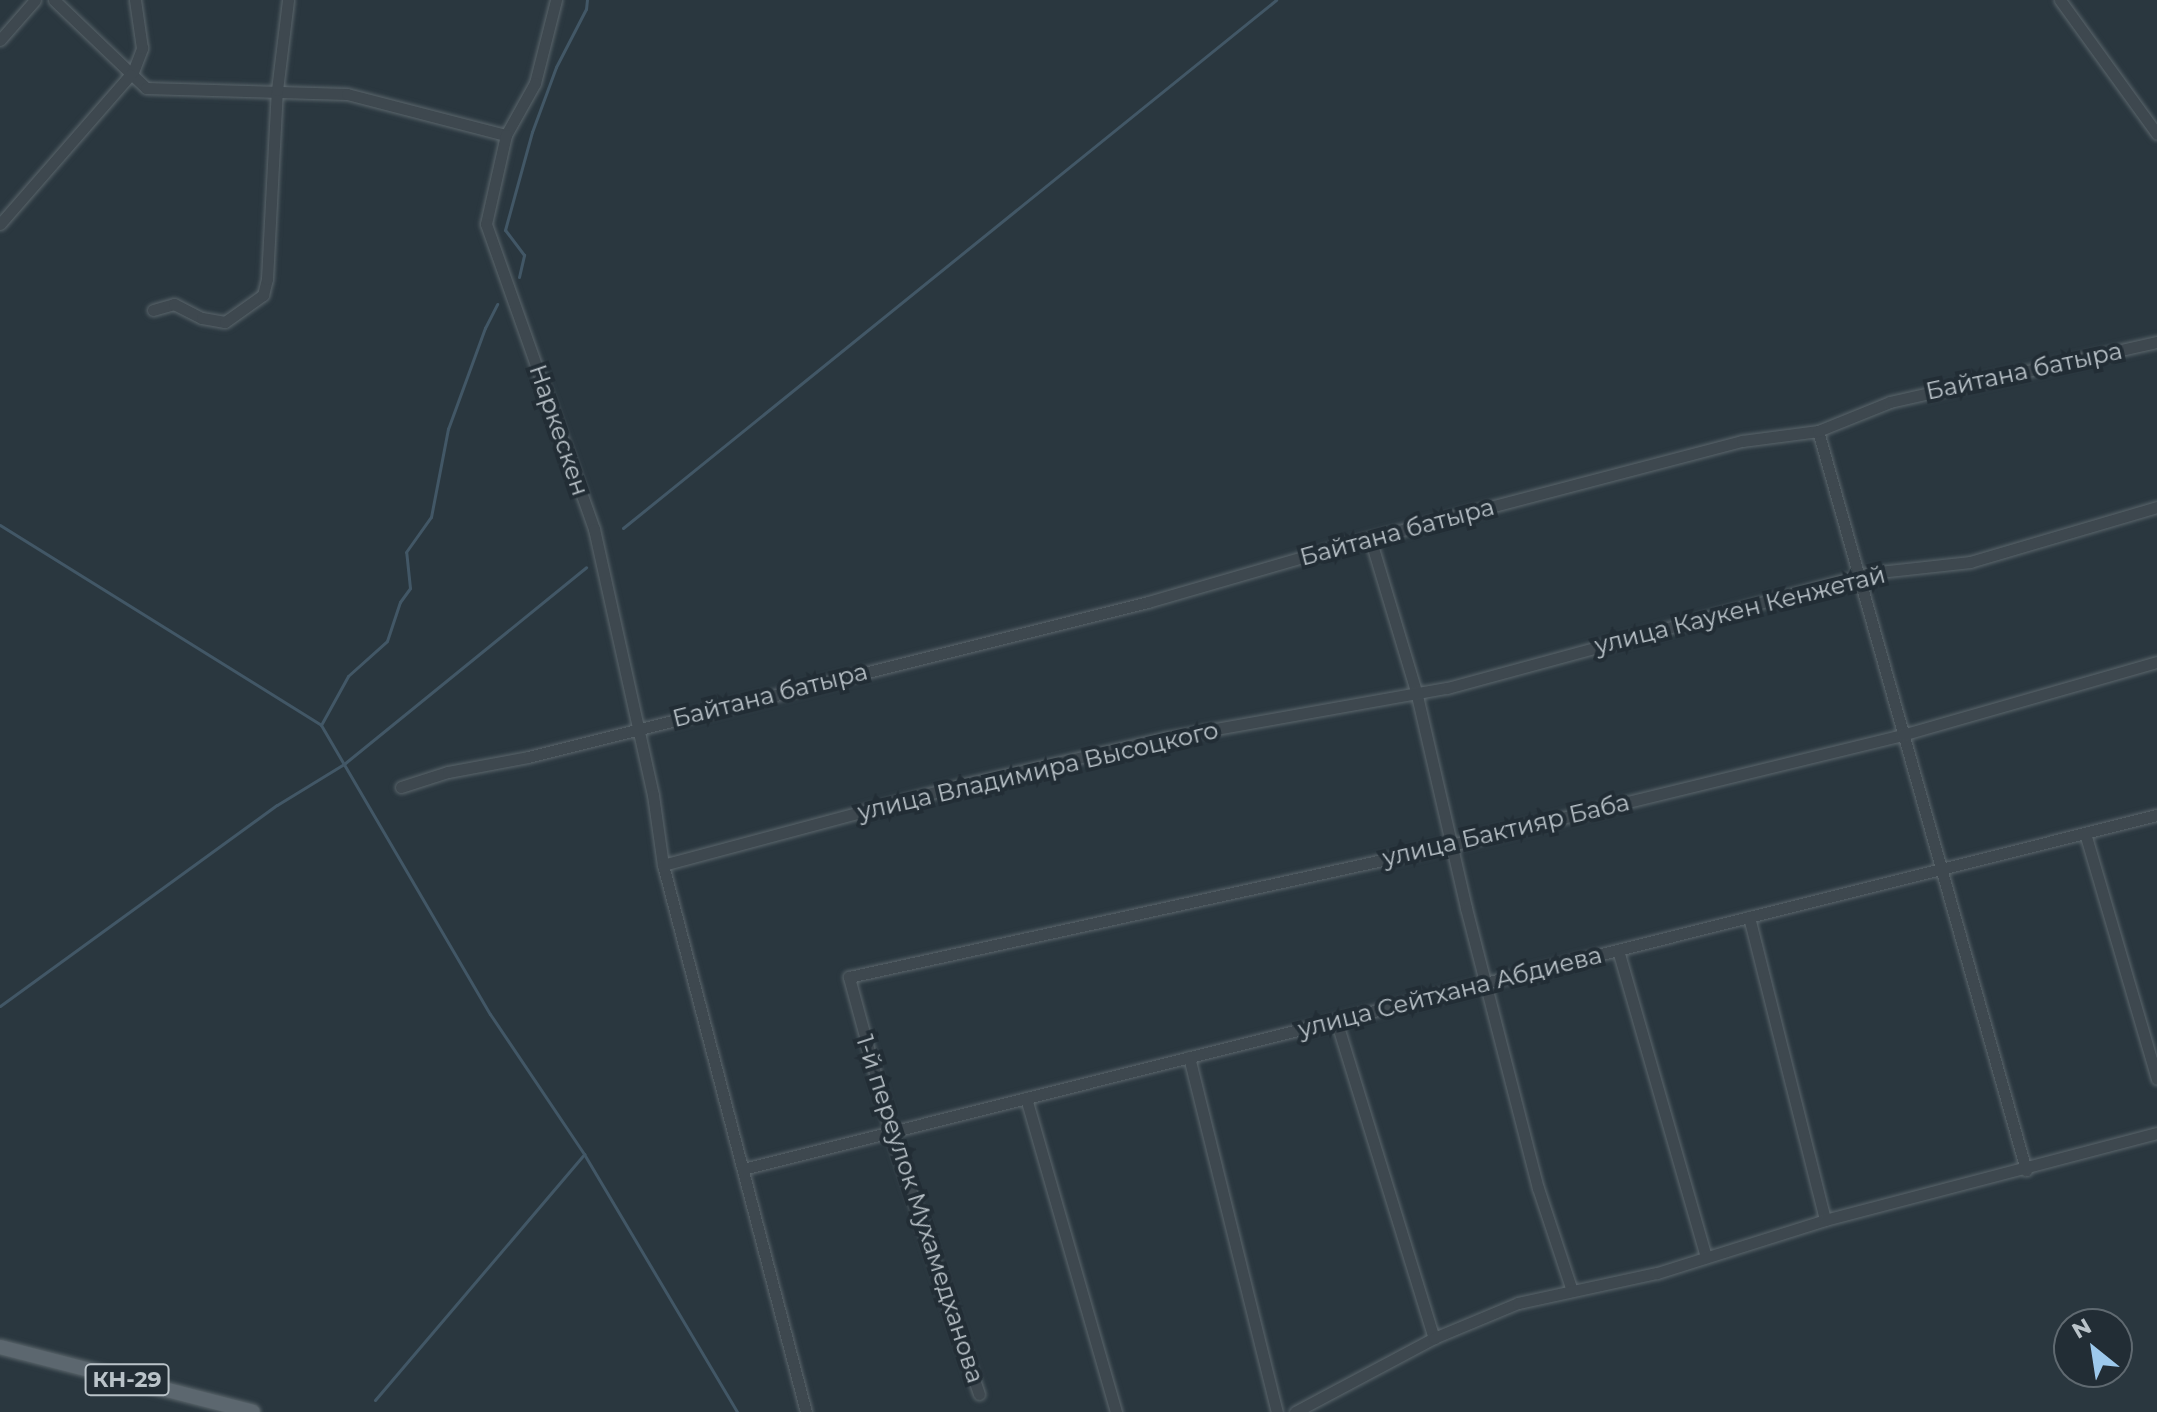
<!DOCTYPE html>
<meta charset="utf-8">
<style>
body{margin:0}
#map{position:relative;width:2157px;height:1412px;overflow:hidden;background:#2a373f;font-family:Montserrat,sans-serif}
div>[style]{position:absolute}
.stream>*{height:3px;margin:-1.5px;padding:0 1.5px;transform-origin:1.5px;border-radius:1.5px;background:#425766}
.roads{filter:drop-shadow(0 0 2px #5b666c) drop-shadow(0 0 2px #5b666c)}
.minor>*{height:11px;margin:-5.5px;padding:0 5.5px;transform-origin:5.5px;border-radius:5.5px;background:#3e484f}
.major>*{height:14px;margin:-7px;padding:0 7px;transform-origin:7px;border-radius:7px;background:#5c676f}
span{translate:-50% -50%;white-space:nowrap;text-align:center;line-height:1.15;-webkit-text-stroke:8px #222d35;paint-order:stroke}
.shield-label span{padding:2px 6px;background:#222d35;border:2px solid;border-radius:6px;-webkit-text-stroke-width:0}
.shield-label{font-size:22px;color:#bac3c9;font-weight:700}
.street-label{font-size:24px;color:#bac3c9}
.north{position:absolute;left:2053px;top:1308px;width:80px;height:80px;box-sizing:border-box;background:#222d35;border:2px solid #5f6970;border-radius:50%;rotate:330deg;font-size:22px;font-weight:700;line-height:32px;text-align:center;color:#bac3c9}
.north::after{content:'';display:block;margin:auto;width:28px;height:36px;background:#9dc9ec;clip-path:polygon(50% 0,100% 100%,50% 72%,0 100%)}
</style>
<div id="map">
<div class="stream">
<div style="left:519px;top:277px;width:23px;rotate:-77deg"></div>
<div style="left:524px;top:255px;width:31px;rotate:-127deg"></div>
<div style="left:505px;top:230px;width:102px;rotate:-74.6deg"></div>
<div style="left:532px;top:132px;width:69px;rotate:-69.7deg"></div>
<div style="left:556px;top:67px;width:65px;rotate:-62.7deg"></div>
<div style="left:586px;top:9px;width:9px;rotate:-84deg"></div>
<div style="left:0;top:525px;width:378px;rotate:31.9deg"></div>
<div style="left:321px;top:725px;width:335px;rotate:59.7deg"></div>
<div style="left:490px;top:1014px;width:169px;rotate:56.1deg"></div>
<div style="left:584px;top:1154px;width:300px;rotate:59.3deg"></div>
<div style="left:623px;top:528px;width:840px;rotate:-38.96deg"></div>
<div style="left:321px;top:725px;width:56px;rotate:-61.1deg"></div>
<div style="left:348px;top:676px;width:52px;rotate:-41.9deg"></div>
<div style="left:387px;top:641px;width:41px;rotate:-71.6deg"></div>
<div style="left:400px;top:602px;width:17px;rotate:-54deg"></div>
<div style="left:410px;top:588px;width:36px;rotate:-96deg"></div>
<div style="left:406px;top:552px;width:43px;rotate:-54.5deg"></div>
<div style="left:431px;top:517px;width:90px;rotate:-79.1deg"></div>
<div style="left:448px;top:429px;width:108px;rotate:-69.9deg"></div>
<div style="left:485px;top:328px;width:27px;rotate:-63deg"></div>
<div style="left:0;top:1006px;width:342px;rotate:-36deg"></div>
<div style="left:277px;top:805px;width:79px;rotate:-31.5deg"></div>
<div style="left:344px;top:764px;width:312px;rotate:-39.1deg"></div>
<div style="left:375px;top:1400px;width:323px;rotate:-49.6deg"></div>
</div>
<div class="roads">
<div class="minor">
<div style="left:54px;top:0;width:127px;rotate:43.7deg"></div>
<div style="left:146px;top:88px;width:201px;rotate:1.7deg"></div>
<div style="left:347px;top:94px;width:164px;rotate:14.5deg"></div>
<div style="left:556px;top:0;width:86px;rotate:104.2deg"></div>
<div style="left:535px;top:83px;width:60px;rotate:119.1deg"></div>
<div style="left:506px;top:135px;width:91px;rotate:102.7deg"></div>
<div style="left:486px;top:224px;width:324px;rotate:70.5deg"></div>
<div style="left:594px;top:529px;width:272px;rotate:77.5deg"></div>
<div style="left:653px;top:795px;width:71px;rotate:81.9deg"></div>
<div style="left:663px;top:865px;width:565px;rotate:75.35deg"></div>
<div style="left:2060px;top:0;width:165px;rotate:54.1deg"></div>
<div style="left:0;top:40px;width:53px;rotate:-48.8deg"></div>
<div style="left:133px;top:72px;width:26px;rotate:-69deg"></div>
<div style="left:142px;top:48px;width:49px;rotate:-98.3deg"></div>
<div style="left:0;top:224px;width:198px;rotate:-48.9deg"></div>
<div style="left:153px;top:310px;width:22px;rotate:-16deg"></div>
<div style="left:174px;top:304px;width:31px;rotate:27deg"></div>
<div style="left:202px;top:318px;width:23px;rotate:10deg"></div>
<div style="left:225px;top:322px;width:47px;rotate:-35.4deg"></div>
<div style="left:263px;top:295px;width:16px;rotate:-76deg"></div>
<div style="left:267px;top:279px;width:189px;rotate:-87deg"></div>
<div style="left:277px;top:90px;width:91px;rotate:-83deg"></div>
<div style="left:1818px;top:431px;width:768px;rotate:74.28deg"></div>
<div style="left:1370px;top:538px;width:160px;rotate:73.3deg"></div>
<div style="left:1416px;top:691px;width:223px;rotate:77deg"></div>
<div style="left:1466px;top:908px;width:289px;rotate:75.6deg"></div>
<div style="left:1538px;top:1188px;width:108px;rotate:71.7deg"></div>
<div style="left:401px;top:787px;width:49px;rotate:-17.7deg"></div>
<div style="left:448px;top:772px;width:81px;rotate:-10.6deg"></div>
<div style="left:528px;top:757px;width:639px;rotate:-14.04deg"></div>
<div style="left:1148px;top:602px;width:190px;rotate:-16.2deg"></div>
<div style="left:1330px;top:549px;width:426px;rotate:-14.7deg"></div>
<div style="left:1742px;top:441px;width:77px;rotate:-7.5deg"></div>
<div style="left:1818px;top:431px;width:78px;rotate:-21.9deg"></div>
<div style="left:1890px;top:402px;width:274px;rotate:-12.7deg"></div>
<div style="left:2085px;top:833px;width:256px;rotate:73.7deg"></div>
<div style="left:663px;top:865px;width:309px;rotate:-15deg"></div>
<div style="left:961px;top:785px;width:209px;rotate:-13deg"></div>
<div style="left:1165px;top:738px;width:286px;rotate:-10.1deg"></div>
<div style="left:1447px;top:688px;width:438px;rotate:-15.2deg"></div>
<div style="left:1870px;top:573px;width:101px;rotate:-6.3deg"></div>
<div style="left:1970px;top:562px;width:195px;rotate:-16.4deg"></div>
<div style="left:1749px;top:917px;width:312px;rotate:75.9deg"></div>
<div style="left:1618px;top:950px;width:319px;rotate:74deg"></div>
<div style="left:1336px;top:1020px;width:333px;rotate:72.9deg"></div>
<div style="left:1189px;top:1057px;width:366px;rotate:76.1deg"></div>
<div style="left:1026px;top:1098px;width:327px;rotate:74deg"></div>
<div style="left:743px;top:1169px;width:1458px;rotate:-14.06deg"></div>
<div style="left:979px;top:1394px;width:276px;rotate:-108.6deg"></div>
<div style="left:891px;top:1132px;width:161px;rotate:-105.2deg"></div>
<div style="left:849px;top:977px;width:616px;rotate:-12.37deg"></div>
<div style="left:1451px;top:845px;width:464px;rotate:-13.7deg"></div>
<div style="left:1902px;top:735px;width:265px;rotate:-16deg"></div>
<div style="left:1295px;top:1412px;width:157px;rotate:-28deg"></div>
<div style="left:1434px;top:1338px;width:91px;rotate:-22.6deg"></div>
<div style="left:1518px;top:1303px;width:142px;rotate:-12.2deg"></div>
<div style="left:1657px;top:1273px;width:176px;rotate:-17.5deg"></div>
<div style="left:1825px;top:1220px;width:343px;rotate:-14.7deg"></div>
</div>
<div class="major">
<div style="left:0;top:1347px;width:261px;rotate:14.4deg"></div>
</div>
</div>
<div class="shield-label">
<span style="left:127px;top:1380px">КН-29</span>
</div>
<div class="street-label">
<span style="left:2024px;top:371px;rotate:-12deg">Байтана батыра</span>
<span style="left:559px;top:430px;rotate:71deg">Наркескен</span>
<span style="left:1397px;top:532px;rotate:-15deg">Байтана батыра</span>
<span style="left:1740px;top:610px;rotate:-14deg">улица Каукен Кенжетай</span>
<span style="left:770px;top:695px;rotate:-14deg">Байтана батыра</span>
<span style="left:1038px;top:771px;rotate:-13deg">улица Владимира Высоцкого</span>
<span style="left:1506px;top:830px;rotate:-13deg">улица Бактияр Баба</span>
<span style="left:1450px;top:992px;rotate:-14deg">улица Сейтхана Абдиева</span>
<span style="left:920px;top:1209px;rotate:72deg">1-й переулок Мухамедханова</span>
</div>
<div class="north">N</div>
</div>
